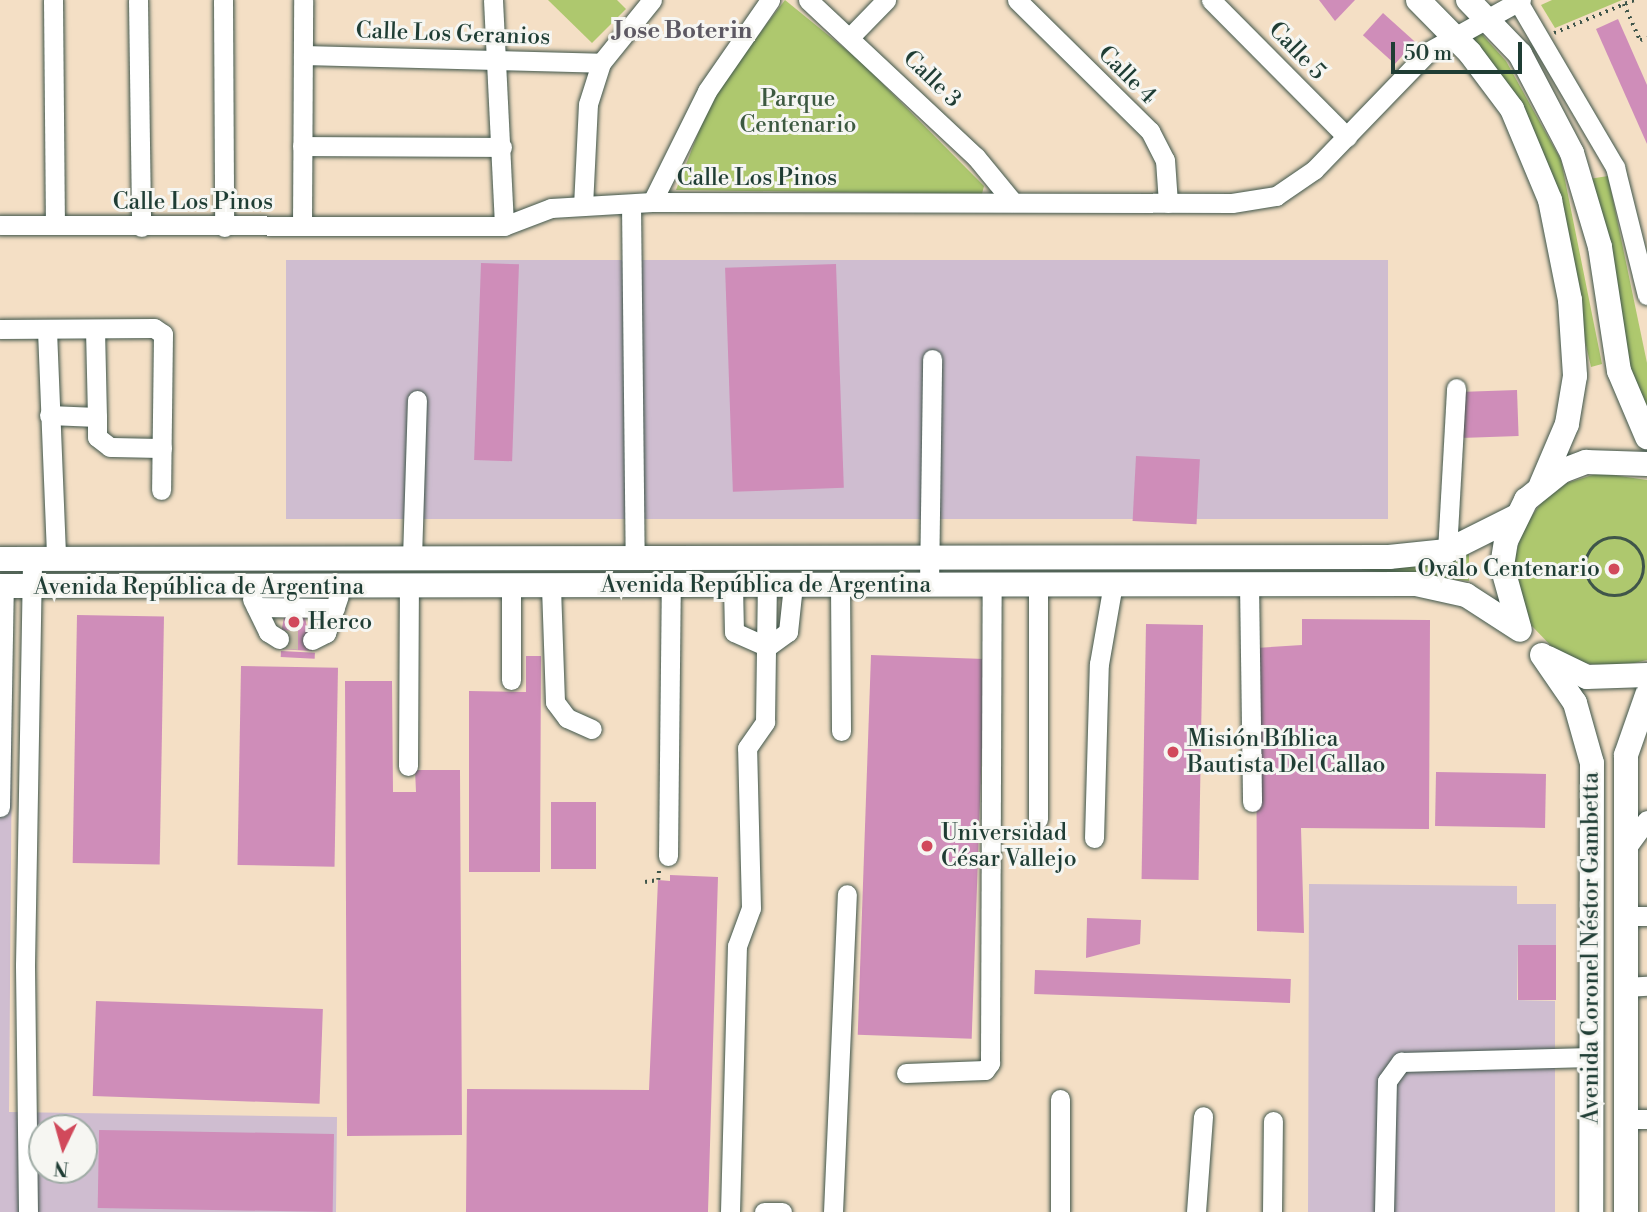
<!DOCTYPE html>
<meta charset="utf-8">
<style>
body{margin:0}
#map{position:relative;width:1647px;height:1212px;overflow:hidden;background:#f4dfc5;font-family:"Libre Bodoni",serif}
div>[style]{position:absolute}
.industrial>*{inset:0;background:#cfbdd0;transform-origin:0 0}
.green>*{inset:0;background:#aec86e}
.building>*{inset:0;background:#cf8db9;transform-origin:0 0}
.minor-tunnel>*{height:19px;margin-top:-9.5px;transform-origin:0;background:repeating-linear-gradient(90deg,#c9bfa8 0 19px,transparent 0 29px)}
.path>*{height:3.5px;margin-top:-1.75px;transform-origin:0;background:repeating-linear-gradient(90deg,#3f554a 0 2px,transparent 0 7px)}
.path>.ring{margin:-1.75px;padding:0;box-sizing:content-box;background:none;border:3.5px solid #3f554a;border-radius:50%}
.roads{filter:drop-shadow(0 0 2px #3f554a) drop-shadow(0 0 2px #3f554a)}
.minor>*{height:19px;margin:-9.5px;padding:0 9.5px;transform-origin:9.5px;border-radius:9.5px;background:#fff}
.major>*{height:24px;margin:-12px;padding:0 12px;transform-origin:12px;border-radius:12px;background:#fff}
.dots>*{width:19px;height:19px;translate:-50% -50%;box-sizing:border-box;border:4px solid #f6f6f2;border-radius:50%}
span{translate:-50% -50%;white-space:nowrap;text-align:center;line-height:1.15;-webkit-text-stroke:6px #f6f6f2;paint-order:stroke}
.street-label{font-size:23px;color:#1f3d34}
.park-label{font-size:23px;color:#3c5940}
.poi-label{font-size:23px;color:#1f3d34}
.right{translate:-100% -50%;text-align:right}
.left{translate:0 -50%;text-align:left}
.neighbourhood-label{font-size:24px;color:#5d5963;font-weight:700}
.north{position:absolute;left:28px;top:1114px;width:70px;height:70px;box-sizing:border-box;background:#f6f6f2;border:2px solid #a0aca6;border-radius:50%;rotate:185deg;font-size:19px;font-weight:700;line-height:28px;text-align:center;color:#1f3d34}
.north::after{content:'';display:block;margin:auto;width:24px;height:32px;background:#d1495b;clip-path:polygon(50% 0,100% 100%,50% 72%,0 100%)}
.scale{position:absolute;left:1391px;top:42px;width:131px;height:32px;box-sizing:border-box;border:4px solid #1f3d34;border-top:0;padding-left:9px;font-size:21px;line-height:24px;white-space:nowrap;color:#1f3d34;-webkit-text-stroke:5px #f6f6f2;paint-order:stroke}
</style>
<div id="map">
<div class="industrial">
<div style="left:1388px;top:260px;width:259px;height:1102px;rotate:90deg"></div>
<div style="clip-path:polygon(evenodd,0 610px,13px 610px,9px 1112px,337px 1117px,336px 1212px,0 1212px,0 610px,42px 1128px,84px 1128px,84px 1170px,42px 1170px,42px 1128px)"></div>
<div style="clip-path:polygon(1309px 884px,1517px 886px,1517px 904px,1556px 904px,1556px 945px,1518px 945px,1517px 1000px,1555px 1001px,1555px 1212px,1308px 1212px)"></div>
</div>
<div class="green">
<div style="clip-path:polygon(548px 0,617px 0,626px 9px,592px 43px)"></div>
<div style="clip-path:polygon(785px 0,860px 61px,984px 186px,982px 194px,676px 190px,713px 95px)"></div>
<div style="clip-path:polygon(1552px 0,1622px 0,1555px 28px,1541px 5px)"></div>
<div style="clip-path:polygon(1478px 30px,1506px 61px,1561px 160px,1602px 364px,1591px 367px,1546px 170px,1466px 43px)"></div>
<div style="clip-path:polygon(1608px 176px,1647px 363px,1647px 415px,1634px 399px,1589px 179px)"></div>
<div style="clip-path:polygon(1599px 473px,1647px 480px,1647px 660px,1617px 667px,1584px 663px,1554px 649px,1531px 625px,1517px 595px,1514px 562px,1522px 530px,1541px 503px,1567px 483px)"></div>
<div style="clip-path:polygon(1469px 554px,1469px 581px,1362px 570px,1362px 563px)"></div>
</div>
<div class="building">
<div style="clip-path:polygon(1319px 0,1355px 0,1335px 21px)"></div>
<div style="left:1383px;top:13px;width:43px;height:30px;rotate:42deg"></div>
<div style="clip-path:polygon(1618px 19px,1647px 85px,1647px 144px,1596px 29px)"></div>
<div style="left:481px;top:263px;width:38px;height:197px;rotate:2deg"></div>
<div style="left:836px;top:264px;width:224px;height:111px;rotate:88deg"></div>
<div style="left:1517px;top:390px;width:46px;height:58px;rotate:88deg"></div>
<div style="left:1136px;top:456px;width:64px;height:65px;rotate:3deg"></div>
<div style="clip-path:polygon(285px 612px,304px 613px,312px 651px,278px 649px)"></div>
<div style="left:77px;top:615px;width:87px;height:248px;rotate:1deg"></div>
<div style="clip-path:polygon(1302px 619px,1430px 620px,1429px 829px,1301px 828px,1304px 933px,1257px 931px,1256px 648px,1302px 645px)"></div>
<div style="left:1146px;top:624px;width:57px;height:255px;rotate:1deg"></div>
<div style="left:281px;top:651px;width:34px;height:6px;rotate:3deg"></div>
<div style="left:871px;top:655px;width:114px;height:380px;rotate:2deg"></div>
<div style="clip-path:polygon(526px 656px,541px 656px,540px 872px,469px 872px,469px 691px,526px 692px)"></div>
<div style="left:241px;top:666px;width:97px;height:199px;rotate:1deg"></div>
<div style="clip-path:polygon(345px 681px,392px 681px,393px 792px,416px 792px,415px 770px,460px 770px,462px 1135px,347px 1136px)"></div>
<div style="left:1436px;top:772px;width:110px;height:54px;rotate:1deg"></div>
<div style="left:551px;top:802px;width:45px;height:67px"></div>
<div style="clip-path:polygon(670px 875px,718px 877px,708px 1212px,466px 1212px,467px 1089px,649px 1090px,658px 880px,670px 881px)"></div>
<div style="clip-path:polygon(1087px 918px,1141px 920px,1140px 944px,1086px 958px)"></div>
<div style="left:1518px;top:945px;width:38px;height:55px"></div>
<div style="left:1035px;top:970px;width:256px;height:24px;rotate:2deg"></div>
<div style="left:96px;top:1001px;width:227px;height:95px;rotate:2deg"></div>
<div style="left:334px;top:1134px;width:78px;height:235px;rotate:91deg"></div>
</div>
<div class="minor-tunnel">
<div style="left:279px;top:639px;width:33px;rotate:2deg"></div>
</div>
<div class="path">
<div style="left:1624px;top:4px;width:39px;rotate:66deg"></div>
<div style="left:1640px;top:40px;width:7px;rotate:-16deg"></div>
<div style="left:1554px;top:33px;width:87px;rotate:-22.4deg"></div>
<div class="ring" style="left:1586px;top:538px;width:54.5px;height:54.5px"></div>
<div style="left:645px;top:882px;width:13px;rotate:-9deg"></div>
<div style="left:658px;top:880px;width:11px;rotate:-85deg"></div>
</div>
<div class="roads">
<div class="minor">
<div style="left:53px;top:0;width:225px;rotate:89.5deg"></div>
<div style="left:138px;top:0;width:227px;rotate:89.2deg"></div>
<div style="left:223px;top:0;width:227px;rotate:89.7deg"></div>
<div style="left:493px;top:0;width:226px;rotate:87.2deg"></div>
<div style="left:808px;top:0;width:230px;rotate:43.1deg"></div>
<div style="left:976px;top:157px;width:58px;rotate:50.6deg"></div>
<div style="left:1017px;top:0;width:187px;rotate:44.6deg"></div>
<div style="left:1150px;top:131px;width:33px;rotate:63deg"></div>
<div style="left:1165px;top:160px;width:43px;rotate:86deg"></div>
<div style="left:1211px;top:0;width:193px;rotate:45.2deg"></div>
<div style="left:1517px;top:0;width:194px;rotate:59.6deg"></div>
<div style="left:1615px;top:167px;width:132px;rotate:76deg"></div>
<div style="left:852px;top:35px;width:49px;rotate:-45.8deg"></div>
<div style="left:303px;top:55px;width:298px;rotate:1.5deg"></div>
<div style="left:302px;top:146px;width:200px;rotate:0.3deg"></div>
<div style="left:652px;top:202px;width:124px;rotate:-63.6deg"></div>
<div style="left:707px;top:91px;width:111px;rotate:-55.3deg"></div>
<div style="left:631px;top:204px;width:354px;rotate:89.4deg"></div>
<div style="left:583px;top:206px;width:102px;rotate:-87.2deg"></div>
<div style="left:588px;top:104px;width:43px;rotate:-72.4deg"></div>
<div style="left:601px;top:63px;width:81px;rotate:-51deg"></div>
<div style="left:0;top:225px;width:504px;rotate:0.11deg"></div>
<div style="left:504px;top:226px;width:50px;rotate:-21deg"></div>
<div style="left:551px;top:208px;width:101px;rotate:-3.4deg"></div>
<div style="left:652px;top:202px;width:580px;rotate:0.1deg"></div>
<div style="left:1232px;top:203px;width:45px;rotate:-9deg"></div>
<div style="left:1276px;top:196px;width:46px;rotate:-34.4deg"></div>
<div style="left:1314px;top:170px;width:165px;rotate:-46deg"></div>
<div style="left:1429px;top:51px;width:105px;rotate:-29deg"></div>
<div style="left:302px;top:226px;width:226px;rotate:-89.7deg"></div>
<div style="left:0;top:329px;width:154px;rotate:-0.4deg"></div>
<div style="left:154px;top:328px;width:11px;rotate:34deg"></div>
<div style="left:163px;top:334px;width:156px;rotate:90.7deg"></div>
<div style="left:47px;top:330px;width:229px;rotate:87.7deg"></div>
<div style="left:49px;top:415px;width:48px;rotate:2.4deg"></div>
<div style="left:97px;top:417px;width:88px;rotate:-91.3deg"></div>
<div style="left:97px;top:417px;width:20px;rotate:90deg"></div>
<div style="left:97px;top:437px;width:16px;rotate:38deg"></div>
<div style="left:110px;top:447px;width:52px;rotate:1.1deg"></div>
<div style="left:1447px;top:551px;width:163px;rotate:-86.8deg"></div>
<div style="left:412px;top:558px;width:158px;rotate:-88.2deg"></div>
<div style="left:1249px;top:583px;width:219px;rotate:89.2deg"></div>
<div style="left:1038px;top:584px;width:235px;rotate:90deg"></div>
<div style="left:733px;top:585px;width:47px;rotate:88.8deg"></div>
<div style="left:734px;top:632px;width:36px;rotate:24deg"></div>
<div style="left:767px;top:647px;width:26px;rotate:-36deg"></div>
<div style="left:788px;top:632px;width:47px;rotate:-83.9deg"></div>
<div style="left:840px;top:585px;width:146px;rotate:89.6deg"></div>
<div style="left:929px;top:585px;width:226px;rotate:-89.2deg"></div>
<div style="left:551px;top:587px;width:115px;rotate:88deg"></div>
<div style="left:555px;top:702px;width:20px;rotate:53deg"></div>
<div style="left:567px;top:718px;width:27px;rotate:24deg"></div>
<div style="left:252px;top:599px;width:37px;rotate:64deg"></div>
<div style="left:268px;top:632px;width:13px;rotate:32deg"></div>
<div style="left:256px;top:607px;width:79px;rotate:0.7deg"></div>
<div style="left:312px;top:640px;width:16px;rotate:-27deg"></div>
<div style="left:326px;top:633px;width:39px;rotate:-71deg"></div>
<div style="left:511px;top:680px;width:93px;rotate:-90deg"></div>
<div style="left:408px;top:766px;width:178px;rotate:-89.7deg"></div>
<div style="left:0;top:807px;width:221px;rotate:-89deg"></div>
<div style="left:1094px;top:838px;width:174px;rotate:-88.4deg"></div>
<div style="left:1099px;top:664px;width:81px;rotate:-80.1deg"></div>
<div style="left:1625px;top:850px;width:37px;rotate:-54deg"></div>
<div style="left:668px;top:856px;width:270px;rotate:-89.4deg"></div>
<div style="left:1625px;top:916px;width:22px"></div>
<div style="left:1625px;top:987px;width:22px;rotate:-3deg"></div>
<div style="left:906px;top:1073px;width:79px;rotate:-2.2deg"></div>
<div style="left:985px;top:1070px;width:9px;rotate:-54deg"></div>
<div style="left:990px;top:1063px;width:479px;rotate:-89.8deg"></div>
<div style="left:1625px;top:1119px;width:22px"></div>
<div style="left:28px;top:1212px;width:247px;rotate:-90.7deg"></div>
<div style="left:25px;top:965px;width:406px;rotate:-89deg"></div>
<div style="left:730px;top:1212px;width:266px;rotate:-88.5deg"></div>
<div style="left:737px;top:946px;width:40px;rotate:-69.8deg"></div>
<div style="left:751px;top:908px;width:160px;rotate:-91.4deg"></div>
<div style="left:747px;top:748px;width:32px;rotate:-55deg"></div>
<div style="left:765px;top:722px;width:137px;rotate:-89.2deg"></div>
<div style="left:764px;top:1212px;width:18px"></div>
<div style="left:833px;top:1212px;width:318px;rotate:-87.5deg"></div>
<div style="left:1060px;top:1212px;width:113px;rotate:-90deg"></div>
<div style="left:1196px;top:1212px;width:96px;rotate:-85.8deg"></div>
<div style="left:1272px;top:1212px;width:91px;rotate:-89.4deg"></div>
<div style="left:1384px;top:1212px;width:131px;rotate:-88.7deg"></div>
<div style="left:1387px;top:1081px;width:24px;rotate:-54deg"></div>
<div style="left:1401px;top:1062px;width:190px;rotate:-1.5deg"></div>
</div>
<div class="major">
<div style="left:1418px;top:0;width:74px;rotate:45.5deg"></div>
<div style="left:1470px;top:53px;width:70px;rotate:53.1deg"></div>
<div style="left:1512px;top:109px;width:99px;rotate:67.3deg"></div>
<div style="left:1550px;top:200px;width:102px;rotate:78.7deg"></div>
<div style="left:1570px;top:300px;width:76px;rotate:86.2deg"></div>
<div style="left:1575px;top:376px;width:49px;rotate:99.5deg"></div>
<div style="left:1567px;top:424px;width:66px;rotate:113.1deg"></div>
<div style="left:1468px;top:0;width:75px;rotate:46.1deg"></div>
<div style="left:1520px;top:54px;width:112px;rotate:62.3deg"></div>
<div style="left:1572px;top:153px;width:98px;rotate:73.4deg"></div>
<div style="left:1600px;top:247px;width:125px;rotate:81.3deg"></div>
<div style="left:1619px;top:371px;width:72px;rotate:67deg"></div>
<div style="left:0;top:559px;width:1389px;rotate:-0.08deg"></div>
<div style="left:1389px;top:557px;width:58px;rotate:-5.9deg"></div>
<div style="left:1447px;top:551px;width:76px;rotate:-26.6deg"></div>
<div style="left:0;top:586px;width:1416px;rotate:-0.08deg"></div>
<div style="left:1416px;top:584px;width:51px;rotate:12.4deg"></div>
<div style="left:1466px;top:595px;width:64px;rotate:32.9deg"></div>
<div style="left:1519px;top:627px;width:63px;rotate:-105.6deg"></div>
<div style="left:1502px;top:566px;width:25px;rotate:-81deg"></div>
<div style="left:1506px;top:541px;width:46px;rotate:-64deg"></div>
<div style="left:1526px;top:500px;width:46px;rotate:-38.9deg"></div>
<div style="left:1562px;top:471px;width:26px;rotate:-21deg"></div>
<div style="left:1586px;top:462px;width:61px;rotate:1.9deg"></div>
<div style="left:1542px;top:655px;width:58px;rotate:55.5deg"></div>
<div style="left:1575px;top:703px;width:62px;rotate:74.2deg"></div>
<div style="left:1592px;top:763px;width:449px;rotate:90.1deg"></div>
<div style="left:1548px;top:658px;width:43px;rotate:26deg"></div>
<div style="left:1587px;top:677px;width:60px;rotate:-1.9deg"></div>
<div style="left:1626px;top:1212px;width:457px;rotate:-90deg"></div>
<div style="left:1626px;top:755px;width:64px;rotate:-70.7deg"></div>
</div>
</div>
<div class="dots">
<div style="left:1614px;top:569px;background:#d1495b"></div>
<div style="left:294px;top:622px;background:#d1495b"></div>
<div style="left:1173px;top:752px;background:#d1495b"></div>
<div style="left:927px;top:846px;background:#d1495b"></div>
</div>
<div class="street-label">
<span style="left:453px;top:34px;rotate:2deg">Calle Los Geranios</span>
<span style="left:1297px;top:51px;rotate:46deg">Calle 5</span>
<span style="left:1127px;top:75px;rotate:45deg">Calle 4</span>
<span style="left:932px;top:79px;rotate:44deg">Calle 3</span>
<span style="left:757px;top:178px">Calle Los Pinos</span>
<span style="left:193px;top:202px">Calle Los Pinos</span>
<span style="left:766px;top:585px">Avenida República de Argentina</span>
<span style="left:199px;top:587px">Avenida República de Argentina</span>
<span style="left:1591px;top:948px;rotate:-90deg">Avenida Coronel Néstor Gambetta</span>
</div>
<div class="park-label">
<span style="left:798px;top:112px">Parque<br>Centenario</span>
</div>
<div class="poi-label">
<span class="right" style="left:1600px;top:569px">Ovalo Centenario</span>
<span class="left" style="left:308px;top:622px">Herco</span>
<span class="left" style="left:1187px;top:752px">Misión Bíblica<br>Bautista Del Callao</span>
<span class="left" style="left:941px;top:846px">Universidad<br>César Vallejo</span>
</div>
<div class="neighbourhood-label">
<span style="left:683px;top:32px">Jose Boterin</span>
</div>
<div class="north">N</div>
<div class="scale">50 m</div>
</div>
